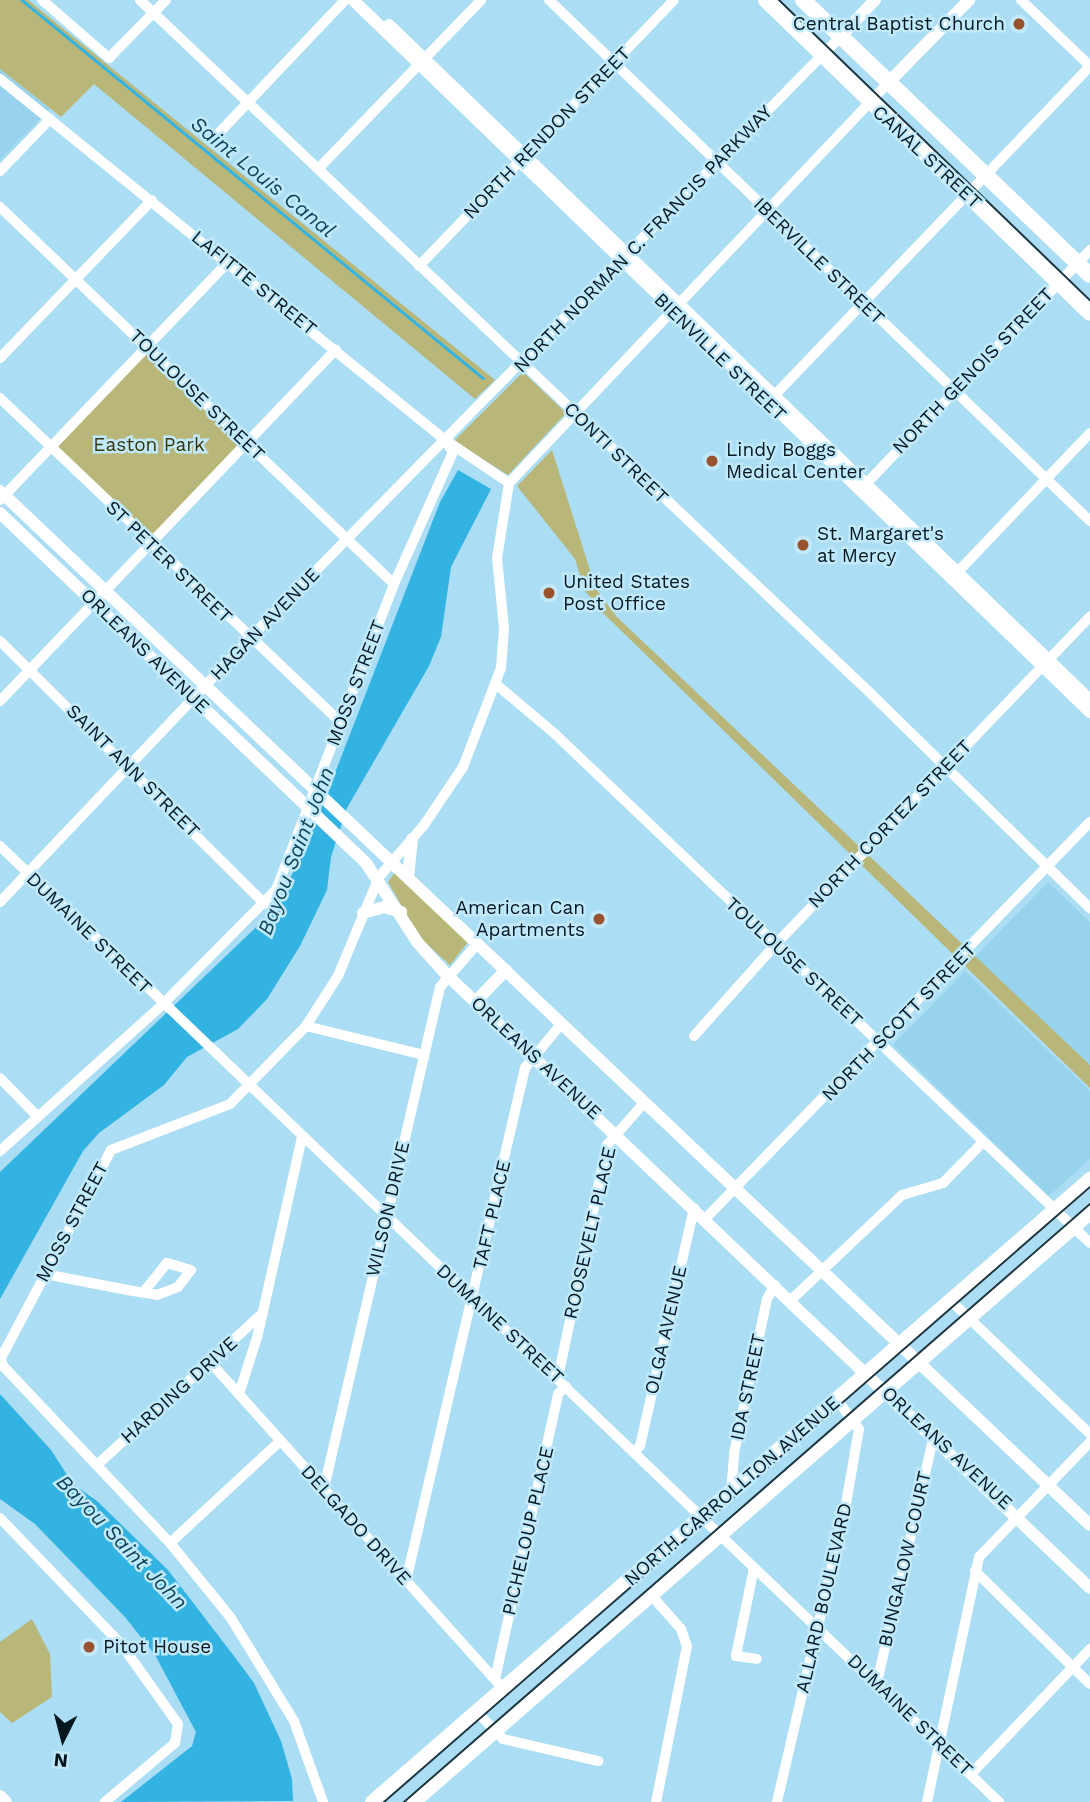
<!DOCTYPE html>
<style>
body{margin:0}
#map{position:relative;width:1090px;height:1802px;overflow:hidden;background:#abdef5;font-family:"Work Sans",sans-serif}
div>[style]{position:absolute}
.built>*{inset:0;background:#98d3ee}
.green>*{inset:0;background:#b8b779;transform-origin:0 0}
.water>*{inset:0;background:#32b3e2}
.stream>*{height:2.5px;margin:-1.25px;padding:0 1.25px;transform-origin:1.25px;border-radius:1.25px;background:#32b3e2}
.minor>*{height:10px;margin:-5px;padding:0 5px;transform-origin:5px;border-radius:5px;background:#fff}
.tertiary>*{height:12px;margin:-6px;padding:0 6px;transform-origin:6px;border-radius:6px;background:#fff}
.secondary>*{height:14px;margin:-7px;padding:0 7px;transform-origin:7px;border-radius:7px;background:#fff}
.primary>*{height:16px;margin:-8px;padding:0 8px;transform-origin:8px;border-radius:8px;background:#fff}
.tram>*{height:2px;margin:-1px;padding:0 1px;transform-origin:1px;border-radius:1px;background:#1e3640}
.dots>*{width:19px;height:19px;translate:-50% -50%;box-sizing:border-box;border:4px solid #c1e9fc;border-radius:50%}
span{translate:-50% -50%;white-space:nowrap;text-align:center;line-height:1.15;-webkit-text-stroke:5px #c1e9fc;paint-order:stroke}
.poi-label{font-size:19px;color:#051820}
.right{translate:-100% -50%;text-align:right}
.left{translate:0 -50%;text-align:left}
.street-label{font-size:19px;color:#051820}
.park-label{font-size:19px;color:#373609}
.water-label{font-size:21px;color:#104458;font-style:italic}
.north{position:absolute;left:28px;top:1704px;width:70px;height:70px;-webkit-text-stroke:5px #c1e9fc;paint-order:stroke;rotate:186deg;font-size:19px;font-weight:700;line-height:28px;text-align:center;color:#051820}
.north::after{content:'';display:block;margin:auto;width:24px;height:32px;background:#051820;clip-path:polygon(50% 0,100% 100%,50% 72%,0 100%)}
</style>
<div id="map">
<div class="built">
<div style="clip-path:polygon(0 69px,50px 109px,0 160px)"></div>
<div style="clip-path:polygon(1048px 882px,1090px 922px,1090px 1065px,975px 957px)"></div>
<div style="clip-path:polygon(965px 971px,1090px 1091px,1090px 1159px,1049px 1196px,893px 1045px)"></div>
</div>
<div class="green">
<div style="clip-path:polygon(0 0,28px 0,495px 380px,475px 399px,94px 84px,61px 117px,0 69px)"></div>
<div style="left:146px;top:347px;width:139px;height:137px;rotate:44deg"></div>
<div style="clip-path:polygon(523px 372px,566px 413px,508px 475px,454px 441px)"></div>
<div style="clip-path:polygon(552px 450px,596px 589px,617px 617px,1090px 1065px,1090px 1088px,603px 613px,585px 591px,575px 559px,517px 486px)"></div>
<div style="clip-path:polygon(395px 872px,469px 941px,450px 965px,420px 938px,388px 882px)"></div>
<div style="clip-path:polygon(32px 1619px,50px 1654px,52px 1697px,12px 1723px,0 1712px,0 1642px)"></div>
</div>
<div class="water">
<div style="clip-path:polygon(458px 470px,491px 489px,451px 567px,441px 637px,429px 666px,347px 808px,331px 857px,327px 890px,300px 946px,267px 999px,238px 1029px,187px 1057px,164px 1085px,99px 1133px,83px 1151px,0 1299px,0 1172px,275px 909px,309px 840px,440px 502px)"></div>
<div style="clip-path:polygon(0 1394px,51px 1450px,73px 1484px,97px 1501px,168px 1570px,237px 1660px,254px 1683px,281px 1741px,292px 1779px,293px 1801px,121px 1802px,192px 1746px,196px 1732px,155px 1655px,125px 1617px,35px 1524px,0 1499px)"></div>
</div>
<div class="stream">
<div style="left:22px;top:0;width:596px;rotate:39.35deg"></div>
</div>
<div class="minor">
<div style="left:42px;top:0;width:89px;rotate:40.9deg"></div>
<div style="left:109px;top:58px;width:81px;rotate:-45.5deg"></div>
<div style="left:140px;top:0;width:997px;rotate:43.5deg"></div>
<div style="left:863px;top:686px;width:318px;rotate:44.4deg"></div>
<div style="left:549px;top:0;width:751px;rotate:43.92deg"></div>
<div style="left:1021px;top:0;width:95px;rotate:43.7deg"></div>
<div style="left:0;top:79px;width:572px;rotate:39.04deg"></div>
<div style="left:444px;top:439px;width:78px;rotate:34.1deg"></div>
<div style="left:217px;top:135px;width:186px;rotate:-46.5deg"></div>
<div style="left:318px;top:169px;width:235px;rotate:-46deg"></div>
<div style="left:0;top:171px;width:72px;rotate:-46.1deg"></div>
<div style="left:0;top:207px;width:545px;rotate:43.74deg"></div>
<div style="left:419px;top:266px;width:368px;rotate:-46.2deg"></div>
<div style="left:0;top:358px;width:219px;rotate:-46.1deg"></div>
<div style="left:0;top:398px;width:471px;rotate:43.6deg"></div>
<div style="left:770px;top:400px;width:463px;rotate:-46.2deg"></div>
<div style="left:862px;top:488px;width:330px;rotate:-46.2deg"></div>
<div style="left:0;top:500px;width:330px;rotate:-46.2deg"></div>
<div style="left:952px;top:578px;width:200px;rotate:-46.4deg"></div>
<div style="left:0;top:641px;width:373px;rotate:44.8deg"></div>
<div style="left:497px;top:685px;width:76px;rotate:40.2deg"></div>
<div style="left:555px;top:734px;width:738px;rotate:43.57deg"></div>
<div style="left:0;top:701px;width:486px;rotate:-46.3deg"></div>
<div style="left:0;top:846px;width:1383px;rotate:43.74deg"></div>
<div style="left:0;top:902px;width:418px;rotate:-46.5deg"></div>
<div style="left:288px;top:599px;width:788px;rotate:-45.51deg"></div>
<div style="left:306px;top:1026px;width:122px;rotate:13.8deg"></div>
<div style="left:694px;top:1036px;width:122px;rotate:-48.3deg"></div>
<div style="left:775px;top:945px;width:455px;rotate:-46.2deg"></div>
<div style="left:0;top:1078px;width:54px;rotate:45.7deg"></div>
<div style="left:0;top:1151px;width:218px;rotate:-42deg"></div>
<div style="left:162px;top:1005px;width:162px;rotate:-45.3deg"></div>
<div style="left:276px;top:890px;width:328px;rotate:-68.9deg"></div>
<div style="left:394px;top:584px;width:145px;rotate:-65.9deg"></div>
<div style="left:453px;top:452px;width:16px;rotate:-125deg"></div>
<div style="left:705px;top:1219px;width:553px;rotate:-45.88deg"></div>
<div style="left:45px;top:1274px;width:84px;rotate:11deg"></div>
<div style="left:127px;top:1290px;width:30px;rotate:9deg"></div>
<div style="left:157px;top:1295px;width:22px;rotate:-21deg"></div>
<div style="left:178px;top:1287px;width:21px;rotate:-53deg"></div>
<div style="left:191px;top:1270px;width:25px;rotate:-164deg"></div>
<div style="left:167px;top:1263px;width:38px;rotate:129deg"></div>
<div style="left:791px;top:1300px;width:153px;rotate:-43.4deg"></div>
<div style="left:902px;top:1195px;width:43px;rotate:-16.3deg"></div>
<div style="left:943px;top:1183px;width:57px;rotate:-45.7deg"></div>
<div style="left:951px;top:1301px;width:192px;rotate:43.7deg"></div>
<div style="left:210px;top:1362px;width:439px;rotate:48.1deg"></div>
<div style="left:554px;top:1375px;width:9px;rotate:-49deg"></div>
<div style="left:560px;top:1368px;width:228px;rotate:-78.1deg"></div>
<div style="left:607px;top:1145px;width:57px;rotate:-48.5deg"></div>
<div style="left:239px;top:1394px;width:63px;rotate:-72.4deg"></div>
<div style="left:258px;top:1334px;width:202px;rotate:-77.4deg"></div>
<div style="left:635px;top:1451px;width:7px;rotate:-45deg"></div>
<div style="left:640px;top:1446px;width:244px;rotate:-77.2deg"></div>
<div style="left:97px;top:1465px;width:224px;rotate:-42.5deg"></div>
<div style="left:324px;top:1488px;width:514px;rotate:-76.96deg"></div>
<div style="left:440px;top:987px;width:58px;rotate:-49.2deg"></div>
<div style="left:731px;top:1491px;width:38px;rotate:-85deg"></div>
<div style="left:734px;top:1453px;width:157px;rotate:-77.9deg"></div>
<div style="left:767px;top:1299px;width:16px;rotate:-60deg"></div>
<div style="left:0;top:1518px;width:175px;rotate:46.2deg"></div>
<div style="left:121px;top:1644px;width:98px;rotate:54.5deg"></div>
<div style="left:178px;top:1724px;width:19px;rotate:99deg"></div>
<div style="left:175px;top:1743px;width:92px;rotate:139.9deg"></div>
<div style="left:170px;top:1543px;width:150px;rotate:-42.8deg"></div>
<div style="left:754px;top:1568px;width:90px;rotate:101.6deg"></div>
<div style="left:736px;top:1656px;width:21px;rotate:8deg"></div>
<div style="left:975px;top:1571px;width:161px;rotate:44.5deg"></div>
<div style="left:406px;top:1581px;width:527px;rotate:-76.94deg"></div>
<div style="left:525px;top:1068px;width:58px;rotate:-50.6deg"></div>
<div style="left:651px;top:1595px;width:45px;rotate:48.6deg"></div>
<div style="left:681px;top:1629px;width:18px;rotate:71deg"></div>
<div style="left:687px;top:1646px;width:159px;rotate:101.2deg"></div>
<div style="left:495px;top:1679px;width:292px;rotate:-77.5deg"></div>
<div style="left:558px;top:1394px;width:11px;rotate:-45deg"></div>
<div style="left:877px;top:1682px;width:253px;rotate:-77deg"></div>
<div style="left:477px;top:1712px;width:37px;rotate:46deg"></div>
<div style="left:503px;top:1739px;width:98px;rotate:13deg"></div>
<div style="left:971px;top:1774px;width:173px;rotate:-46.4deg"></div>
<div style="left:323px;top:1802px;width:86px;rotate:-109.7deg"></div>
<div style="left:294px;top:1721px;width:121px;rotate:-121.5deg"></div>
<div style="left:231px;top:1618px;width:97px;rotate:-129.1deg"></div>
<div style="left:170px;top:1543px;width:243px;rotate:-133.3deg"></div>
<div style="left:3px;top:1366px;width:8px;rotate:-104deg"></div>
<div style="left:1px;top:1358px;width:235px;rotate:-62.1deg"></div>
<div style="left:111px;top:1150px;width:128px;rotate:-21.1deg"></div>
<div style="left:230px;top:1104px;width:109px;rotate:-45.7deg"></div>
<div style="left:306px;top:1026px;width:59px;rotate:-57.4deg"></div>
<div style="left:338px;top:976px;width:107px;rotate:-67.5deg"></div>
<div style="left:379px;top:877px;width:69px;rotate:-49.1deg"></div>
<div style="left:424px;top:825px;width:70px;rotate:-56.1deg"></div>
<div style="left:463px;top:767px;width:106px;rotate:-69deg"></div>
<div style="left:501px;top:668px;width:40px;rotate:-85.7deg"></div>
<div style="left:504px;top:628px;width:70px;rotate:-95.7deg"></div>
<div style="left:497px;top:558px;width:76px;rotate:-80.9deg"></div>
<div style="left:509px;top:483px;width:552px;rotate:-46.54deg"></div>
<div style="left:777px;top:1802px;width:295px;rotate:-76.9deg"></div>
<div style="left:844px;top:1515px;width:87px;rotate:-80.1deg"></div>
<div style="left:859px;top:1429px;width:36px;rotate:-127deg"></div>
<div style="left:927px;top:1802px;width:250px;rotate:-78deg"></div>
<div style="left:979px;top:1557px;width:160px;rotate:-46deg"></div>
</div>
<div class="tertiary">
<div style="left:353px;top:0;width:1025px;rotate:44.01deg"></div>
<div style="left:389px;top:25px;width:973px;rotate:43.92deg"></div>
<div style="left:840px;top:37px;width:51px;rotate:-46.6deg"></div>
<div style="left:889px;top:82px;width:115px;rotate:-45.7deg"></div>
<div style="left:0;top:491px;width:1502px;rotate:43.49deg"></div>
<div style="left:0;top:513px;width:506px;rotate:43.72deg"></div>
<div style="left:366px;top:863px;width:95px;rotate:57deg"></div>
<div style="left:418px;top:943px;width:43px;rotate:47.8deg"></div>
<div style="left:447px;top:975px;width:888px;rotate:43.63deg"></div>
<div style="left:408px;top:877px;width:38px;rotate:-84deg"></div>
<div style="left:363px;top:913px;width:22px;rotate:-16deg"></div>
<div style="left:384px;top:907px;width:18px;rotate:16deg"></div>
<div style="left:476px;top:1001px;width:43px;rotate:-45.9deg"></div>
<div style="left:0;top:1796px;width:8px;rotate:45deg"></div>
</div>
<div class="secondary">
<div style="left:372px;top:1802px;width:951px;rotate:-40.95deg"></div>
<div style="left:414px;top:1802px;width:897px;rotate:-41.07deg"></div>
</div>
<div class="primary">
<div style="left:766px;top:0;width:450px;rotate:44deg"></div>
<div style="left:803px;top:0;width:397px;rotate:43.8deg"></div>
</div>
<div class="tram">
<div style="left:779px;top:0;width:432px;rotate:44deg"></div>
<div style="left:384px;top:1802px;width:936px;rotate:-41.06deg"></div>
<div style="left:404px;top:1802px;width:910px;rotate:-41.08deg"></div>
</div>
<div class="dots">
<div style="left:1019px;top:24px;background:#99522b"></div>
<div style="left:712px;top:461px;background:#99522b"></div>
<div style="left:803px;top:545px;background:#99522b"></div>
<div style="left:549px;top:593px;background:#99522b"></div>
<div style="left:599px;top:919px;background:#99522b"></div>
<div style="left:89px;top:1647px;background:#99522b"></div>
</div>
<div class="poi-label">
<span class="right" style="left:1005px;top:24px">Central Baptist Church</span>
<span class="left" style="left:726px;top:461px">Lindy Boggs<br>Medical Center</span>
<span class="left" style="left:817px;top:545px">St. Margaret's<br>at Mercy</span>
<span class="left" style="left:563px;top:593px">United States<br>Post Office</span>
<span class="right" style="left:585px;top:919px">American Can<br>Apartments</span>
<span class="left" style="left:103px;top:1647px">Pitot House</span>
</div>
<div class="street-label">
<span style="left:547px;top:133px;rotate:-46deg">NORTH RENDON STREET</span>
<span style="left:927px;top:157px;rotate:43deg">CANAL STREET</span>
<span style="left:643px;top:239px;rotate:-46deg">NORTH NORMAN C. FRANCIS PARKWAY</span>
<span style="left:819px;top:261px;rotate:44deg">IBERVILLE STREET</span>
<span style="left:254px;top:283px;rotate:39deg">LAFITTE STREET</span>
<span style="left:720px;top:357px;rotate:44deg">BIENVILLE STREET</span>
<span style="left:973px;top:371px;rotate:-46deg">NORTH GENOIS STREET</span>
<span style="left:197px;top:395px;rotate:44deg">TOULOUSE STREET</span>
<span style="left:616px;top:453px;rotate:44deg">CONTI STREET</span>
<span style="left:169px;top:562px;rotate:44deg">ST PETER STREET</span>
<span style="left:265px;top:624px;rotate:-46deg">HAGAN AVENUE</span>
<span style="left:145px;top:651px;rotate:44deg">ORLEANS AVENUE</span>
<span style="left:356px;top:683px;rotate:-69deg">MOSS STREET</span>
<span style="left:133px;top:771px;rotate:45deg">SAINT ANN STREET</span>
<span style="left:890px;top:824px;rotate:-46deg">NORTH CORTEZ STREET</span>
<span style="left:89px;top:933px;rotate:44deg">DUMAINE STREET</span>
<span style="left:794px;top:962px;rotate:43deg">TOULOUSE STREET</span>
<span style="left:899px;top:1022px;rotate:-46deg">NORTH SCOTT STREET</span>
<span style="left:536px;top:1058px;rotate:43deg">ORLEANS AVENUE</span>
<span style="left:388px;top:1209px;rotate:-77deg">WILSON DRIVE</span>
<span style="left:492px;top:1215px;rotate:-77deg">TAFT PLACE</span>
<span style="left:72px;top:1222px;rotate:-62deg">MOSS STREET</span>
<span style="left:590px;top:1233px;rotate:-77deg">ROOSEVELT PLACE</span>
<span style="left:500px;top:1324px;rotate:43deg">DUMAINE STREET</span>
<span style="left:666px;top:1330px;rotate:-77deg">OLGA AVENUE</span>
<span style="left:748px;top:1387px;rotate:-78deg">IDA STREET</span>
<span style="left:179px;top:1390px;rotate:-42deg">HARDING DRIVE</span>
<span style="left:947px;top:1448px;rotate:43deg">ORLEANS AVENUE</span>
<span style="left:732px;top:1491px;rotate:-41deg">NORTH CARROLLTON AVENUE</span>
<span style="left:356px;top:1525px;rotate:48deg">DELGADO DRIVE</span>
<span style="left:528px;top:1531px;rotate:-77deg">PICHELOUP PLACE</span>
<span style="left:905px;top:1559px;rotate:-77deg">BUNGALOW COURT</span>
<span style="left:824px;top:1598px;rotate:-77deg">ALLARD BOULEVARD</span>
<span style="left:910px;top:1715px;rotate:44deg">DUMAINE STREET</span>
</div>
<div class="park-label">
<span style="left:149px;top:445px">Easton Park</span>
</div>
<div class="water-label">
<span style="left:263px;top:177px;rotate:39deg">Saint Louis Canal</span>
<span style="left:296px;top:851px;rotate:-69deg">Bayou Saint John</span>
<span style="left:122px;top:1542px;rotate:46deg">Bayou Saint John</span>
</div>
<div class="north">N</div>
</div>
